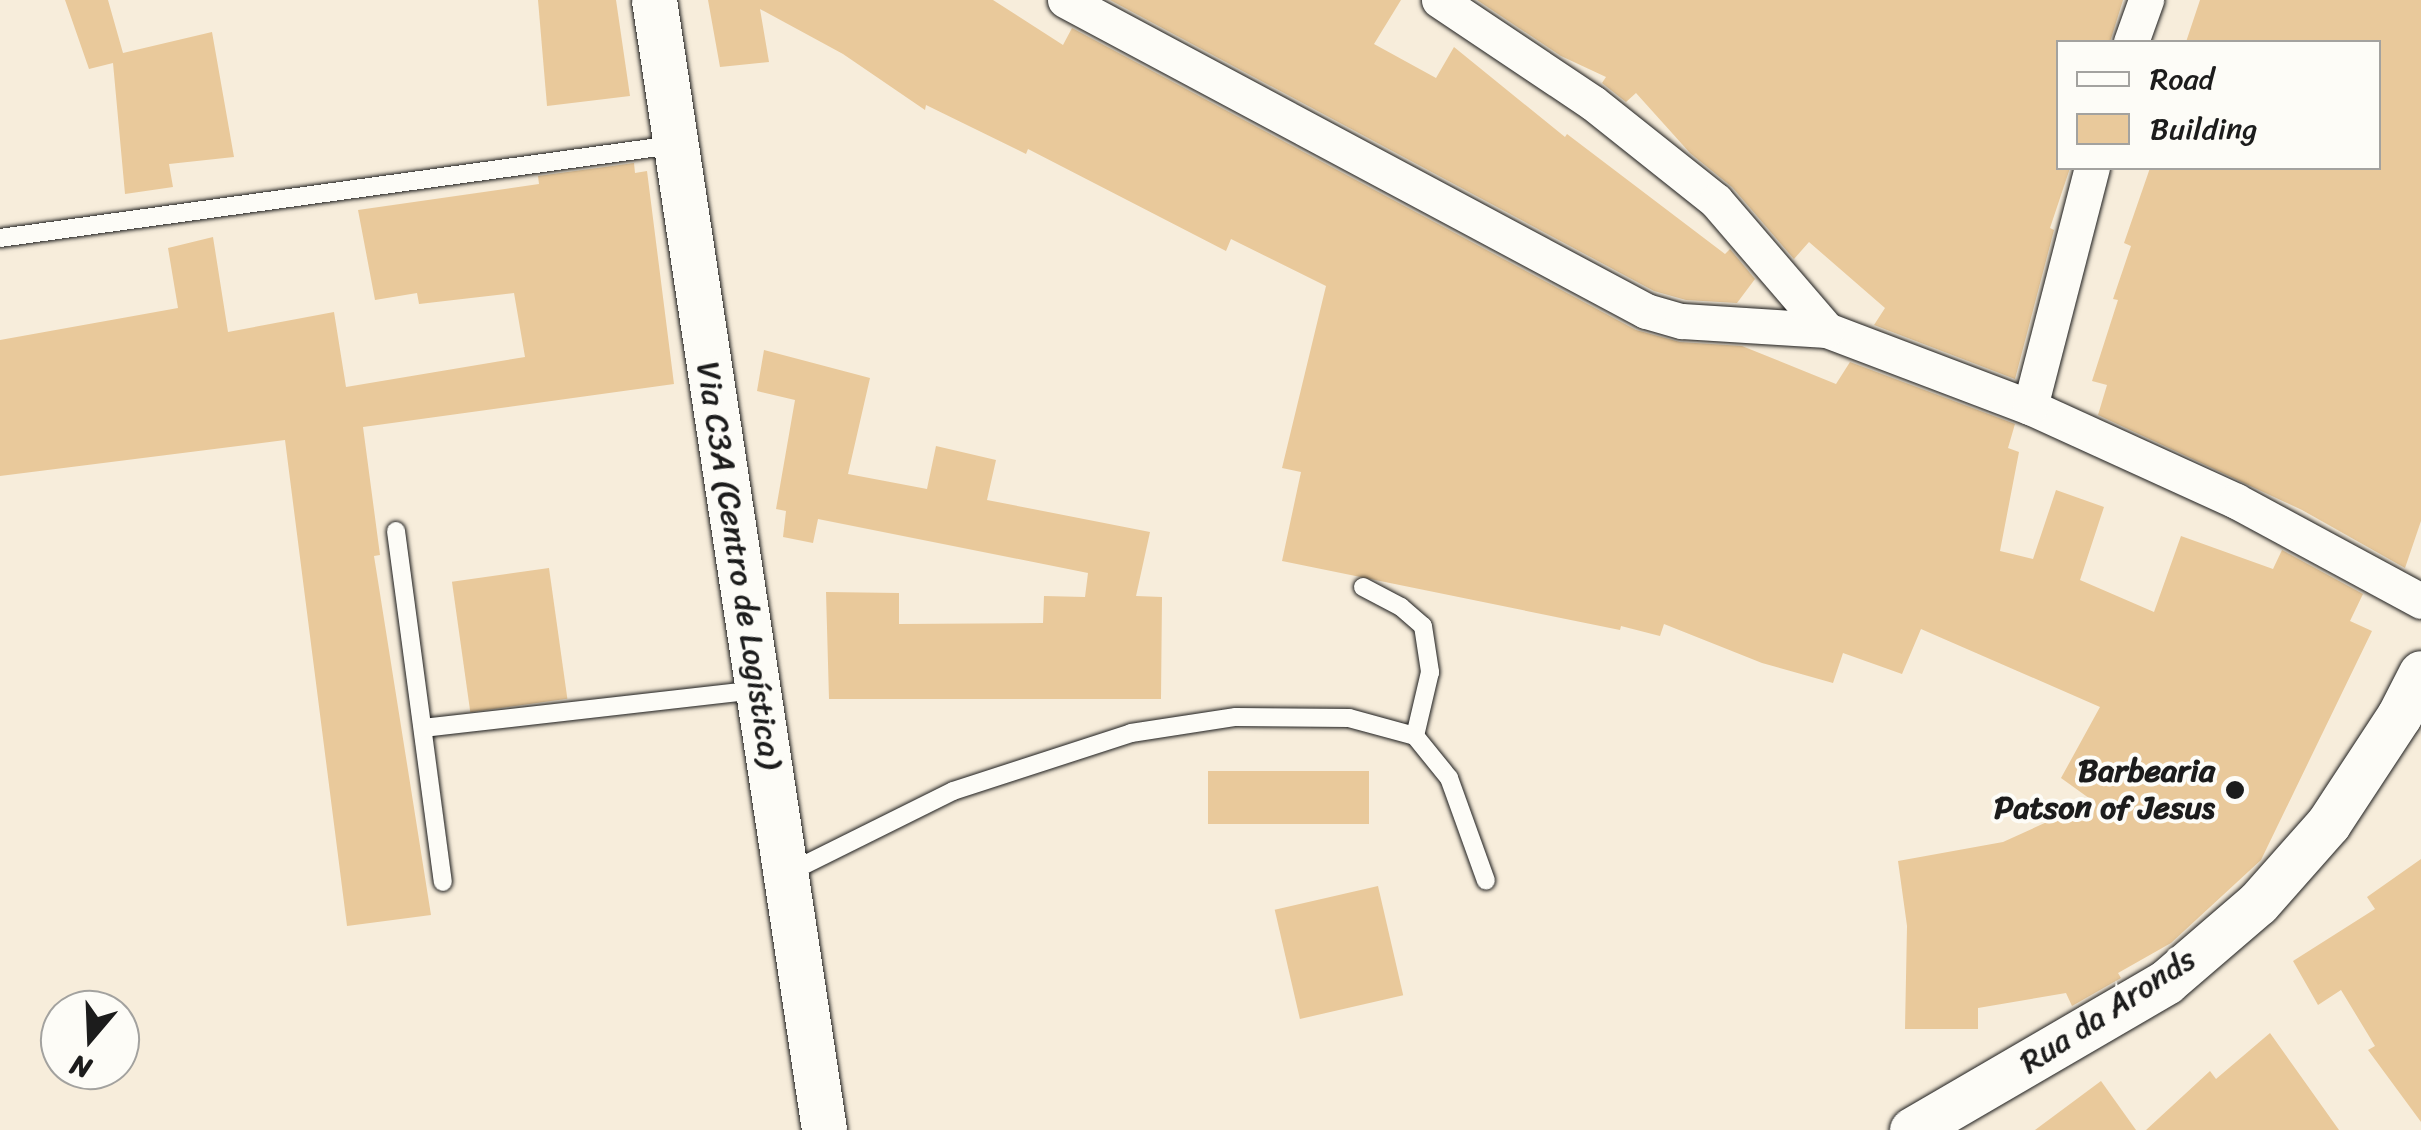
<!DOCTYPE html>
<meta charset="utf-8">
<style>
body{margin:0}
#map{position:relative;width:2421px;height:1130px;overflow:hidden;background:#f7eddb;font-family:Sriracha,sans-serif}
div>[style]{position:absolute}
.building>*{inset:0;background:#e9c99b;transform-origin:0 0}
.roads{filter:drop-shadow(0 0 2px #1c1c1c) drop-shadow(0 0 2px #1c1c1c)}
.service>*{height:18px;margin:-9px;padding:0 9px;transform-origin:9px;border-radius:9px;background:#fdfcf7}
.minor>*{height:35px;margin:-17.5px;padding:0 17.5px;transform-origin:17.5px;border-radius:17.5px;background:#fdfcf7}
.tertiary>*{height:45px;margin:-22.5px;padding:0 22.5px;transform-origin:22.5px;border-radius:22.5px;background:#fdfcf7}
.dots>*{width:28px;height:28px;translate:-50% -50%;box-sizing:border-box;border:5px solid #fdfcf7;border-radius:50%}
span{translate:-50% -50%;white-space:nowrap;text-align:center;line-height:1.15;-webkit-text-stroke:8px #fdfcf7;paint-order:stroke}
.street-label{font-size:32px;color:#1c1c1c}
.poi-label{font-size:32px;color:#1c1c1c;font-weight:700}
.right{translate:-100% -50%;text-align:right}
.legend{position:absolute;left:2056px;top:40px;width:325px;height:130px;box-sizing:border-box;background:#fdfcf7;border:2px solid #a3a29f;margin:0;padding:12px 18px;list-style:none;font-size:30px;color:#1c1c1c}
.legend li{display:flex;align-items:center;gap:20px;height:50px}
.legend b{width:50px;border:2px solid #a3a29f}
.north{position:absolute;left:40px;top:990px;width:100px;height:100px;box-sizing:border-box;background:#fdfcf7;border:2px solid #a3a29f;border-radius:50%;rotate:199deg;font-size:28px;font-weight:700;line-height:40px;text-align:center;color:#1c1c1c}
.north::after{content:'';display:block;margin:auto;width:35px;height:45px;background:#1c1c1c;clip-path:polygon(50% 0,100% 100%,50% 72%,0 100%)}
</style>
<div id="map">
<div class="building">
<div style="clip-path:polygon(65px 0,108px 0,123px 53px,212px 32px,234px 157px,169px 164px,173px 187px,125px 194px,113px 63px,89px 69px)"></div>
<div style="clip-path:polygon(538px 0,616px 0,630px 96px,547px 106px)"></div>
<div style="clip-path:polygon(708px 0,993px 0,1063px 45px,1072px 28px,1636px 330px,1680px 342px,1742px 346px,1836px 384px,1850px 362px,2015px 424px,2008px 448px,2019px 452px,2000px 551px,2033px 559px,2056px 490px,2104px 507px,2080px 580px,2154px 612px,2181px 536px,2273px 569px,2282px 550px,2363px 594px,2350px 621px,2372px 631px,2261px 860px,2171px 943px,2118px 973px,2121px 978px,2072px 1006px,2066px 993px,1978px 1008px,1978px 1029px,1905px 1029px,1907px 926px,1898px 861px,2003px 842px,2093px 801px,2061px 778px,2100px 707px,1921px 629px,1902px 674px,1843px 653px,1833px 683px,1762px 663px,1664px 624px,1660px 636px,1621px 626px,1620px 630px,1282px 561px,1301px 472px,1282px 468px,1326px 286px,1231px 239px,1226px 251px,1028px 149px,1026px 154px,926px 105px,925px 110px,843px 54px,760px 9px,769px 62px,720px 67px)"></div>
<div style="clip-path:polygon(1110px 0,1401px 0,1374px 44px,1436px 78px,1454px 47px,1565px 137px,1567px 134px,1725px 254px,1730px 249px,1755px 279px,1737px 303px,1686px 300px,1654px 291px)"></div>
<div style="clip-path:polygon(1477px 0,2123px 0,2110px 42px,2058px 42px,2058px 168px,2070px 168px,2050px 228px,2054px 230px,2015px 379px,1874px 325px,1885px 308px,1809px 242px,1794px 259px,1732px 187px,1690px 153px,1636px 93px,1626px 102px,1602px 83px,1606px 77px,1561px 56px)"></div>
<div style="clip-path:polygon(2200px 0,2421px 0,2421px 521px,2405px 568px,2302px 510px,2098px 415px,2107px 385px,2092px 381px,2118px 300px,2113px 299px,2131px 246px,2124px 243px,2150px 168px,2378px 168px,2378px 42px,2186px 42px)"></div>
<div style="clip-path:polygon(634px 163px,635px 173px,647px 171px,674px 384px,363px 427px,380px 555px,374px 556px,431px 915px,347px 926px,285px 440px,0 476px,0 340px,178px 308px,168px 248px,213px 237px,228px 332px,334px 312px,346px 387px,525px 357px,514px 293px,419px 304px,417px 293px,375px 300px,358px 210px,539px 184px,538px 176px)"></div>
<div style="clip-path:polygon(764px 350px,870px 378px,848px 474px,927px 489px,936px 446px,996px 460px,987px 500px,1150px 532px,1136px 596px,1162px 597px,1161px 699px,829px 699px,826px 592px,899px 593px,899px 624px,1043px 623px,1044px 596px,1085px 597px,1088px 573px,818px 519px,813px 543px,783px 537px,786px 511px,776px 509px,795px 400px,757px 391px)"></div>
<div style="left:549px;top:568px;width:132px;height:98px;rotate:82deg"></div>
<div style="left:1369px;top:771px;width:53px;height:161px;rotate:90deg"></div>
<div style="clip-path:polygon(2421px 859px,2421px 1122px,2368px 1050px,2375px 1046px,2341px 990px,2318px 1005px,2293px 961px,2375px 909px,2367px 897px)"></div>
<div style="left:1378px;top:886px;width:112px;height:106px;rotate:77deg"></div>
<div style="clip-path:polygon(2270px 1033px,2339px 1130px,2146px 1130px,2210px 1071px,2216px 1079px)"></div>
<div style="clip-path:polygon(2101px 1081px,2136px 1130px,2035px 1130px)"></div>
</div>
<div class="roads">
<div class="service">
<div style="left:0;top:238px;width:679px;rotate:-7.87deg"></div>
<div style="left:396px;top:531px;width:354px;rotate:82.4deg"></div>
<div style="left:1363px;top:587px;width:43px;rotate:27.8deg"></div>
<div style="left:1401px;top:607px;width:29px;rotate:41deg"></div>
<div style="left:1423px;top:626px;width:47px;rotate:81.3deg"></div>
<div style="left:1430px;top:672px;width:66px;rotate:103.2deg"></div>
<div style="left:423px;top:728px;width:337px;rotate:-6.5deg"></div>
<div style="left:786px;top:874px;width:186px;rotate:-26.4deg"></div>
<div style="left:953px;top:791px;width:187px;rotate:-18deg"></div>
<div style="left:1131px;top:733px;width:106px;rotate:-8.7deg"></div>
<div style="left:1236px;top:717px;width:113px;rotate:0.5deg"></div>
<div style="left:1349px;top:718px;width:68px;rotate:15.3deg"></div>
<div style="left:1415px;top:736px;width:54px;rotate:51deg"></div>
<div style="left:1449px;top:778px;width:109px;rotate:70.2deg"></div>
</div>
<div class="minor">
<div style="left:1065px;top:0;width:659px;rotate:28.16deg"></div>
<div style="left:1646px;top:311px;width:37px;rotate:16deg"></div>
<div style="left:1682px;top:321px;width:145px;rotate:3.6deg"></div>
<div style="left:1827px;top:330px;width:217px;rotate:20.8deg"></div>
<div style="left:2030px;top:407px;width:226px;rotate:24.5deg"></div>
<div style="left:2236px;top:501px;width:210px;rotate:28.4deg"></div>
<div style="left:1439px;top:0;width:185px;rotate:33.8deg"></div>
<div style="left:1593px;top:103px;width:157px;rotate:38.5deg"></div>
<div style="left:1716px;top:201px;width:170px;rotate:49.3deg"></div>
<div style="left:2131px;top:42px;width:45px;rotate:-70.3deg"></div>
<div style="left:2030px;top:407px;width:247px;rotate:-75.5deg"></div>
</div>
<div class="tertiary">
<div style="left:654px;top:0;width:1143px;rotate:81.44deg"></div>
<div style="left:1912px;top:1130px;width:294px;rotate:-30.2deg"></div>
<div style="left:2166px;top:982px;width:121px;rotate:-40.7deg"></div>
<div style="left:2258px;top:903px;width:106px;rotate:-48.5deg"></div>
<div style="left:2328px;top:824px;width:129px;rotate:-56.7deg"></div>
<div style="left:2399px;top:716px;width:48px;rotate:-62.9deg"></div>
</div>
</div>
<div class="dots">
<div style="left:2235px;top:790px;background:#1c1c1c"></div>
</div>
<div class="street-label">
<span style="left:739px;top:565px;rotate:81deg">Via C3A (Centro de Logística)</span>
<span style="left:2108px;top:1011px;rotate:-33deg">Rua da Aronds</span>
</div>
<div class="poi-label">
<span class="right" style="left:2215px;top:790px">Barbearia<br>Patson of Jesus</span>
</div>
<ul class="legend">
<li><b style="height:12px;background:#fdfcf7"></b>Road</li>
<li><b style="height:28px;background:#e9c99b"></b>Building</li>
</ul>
<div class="north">N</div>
</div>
